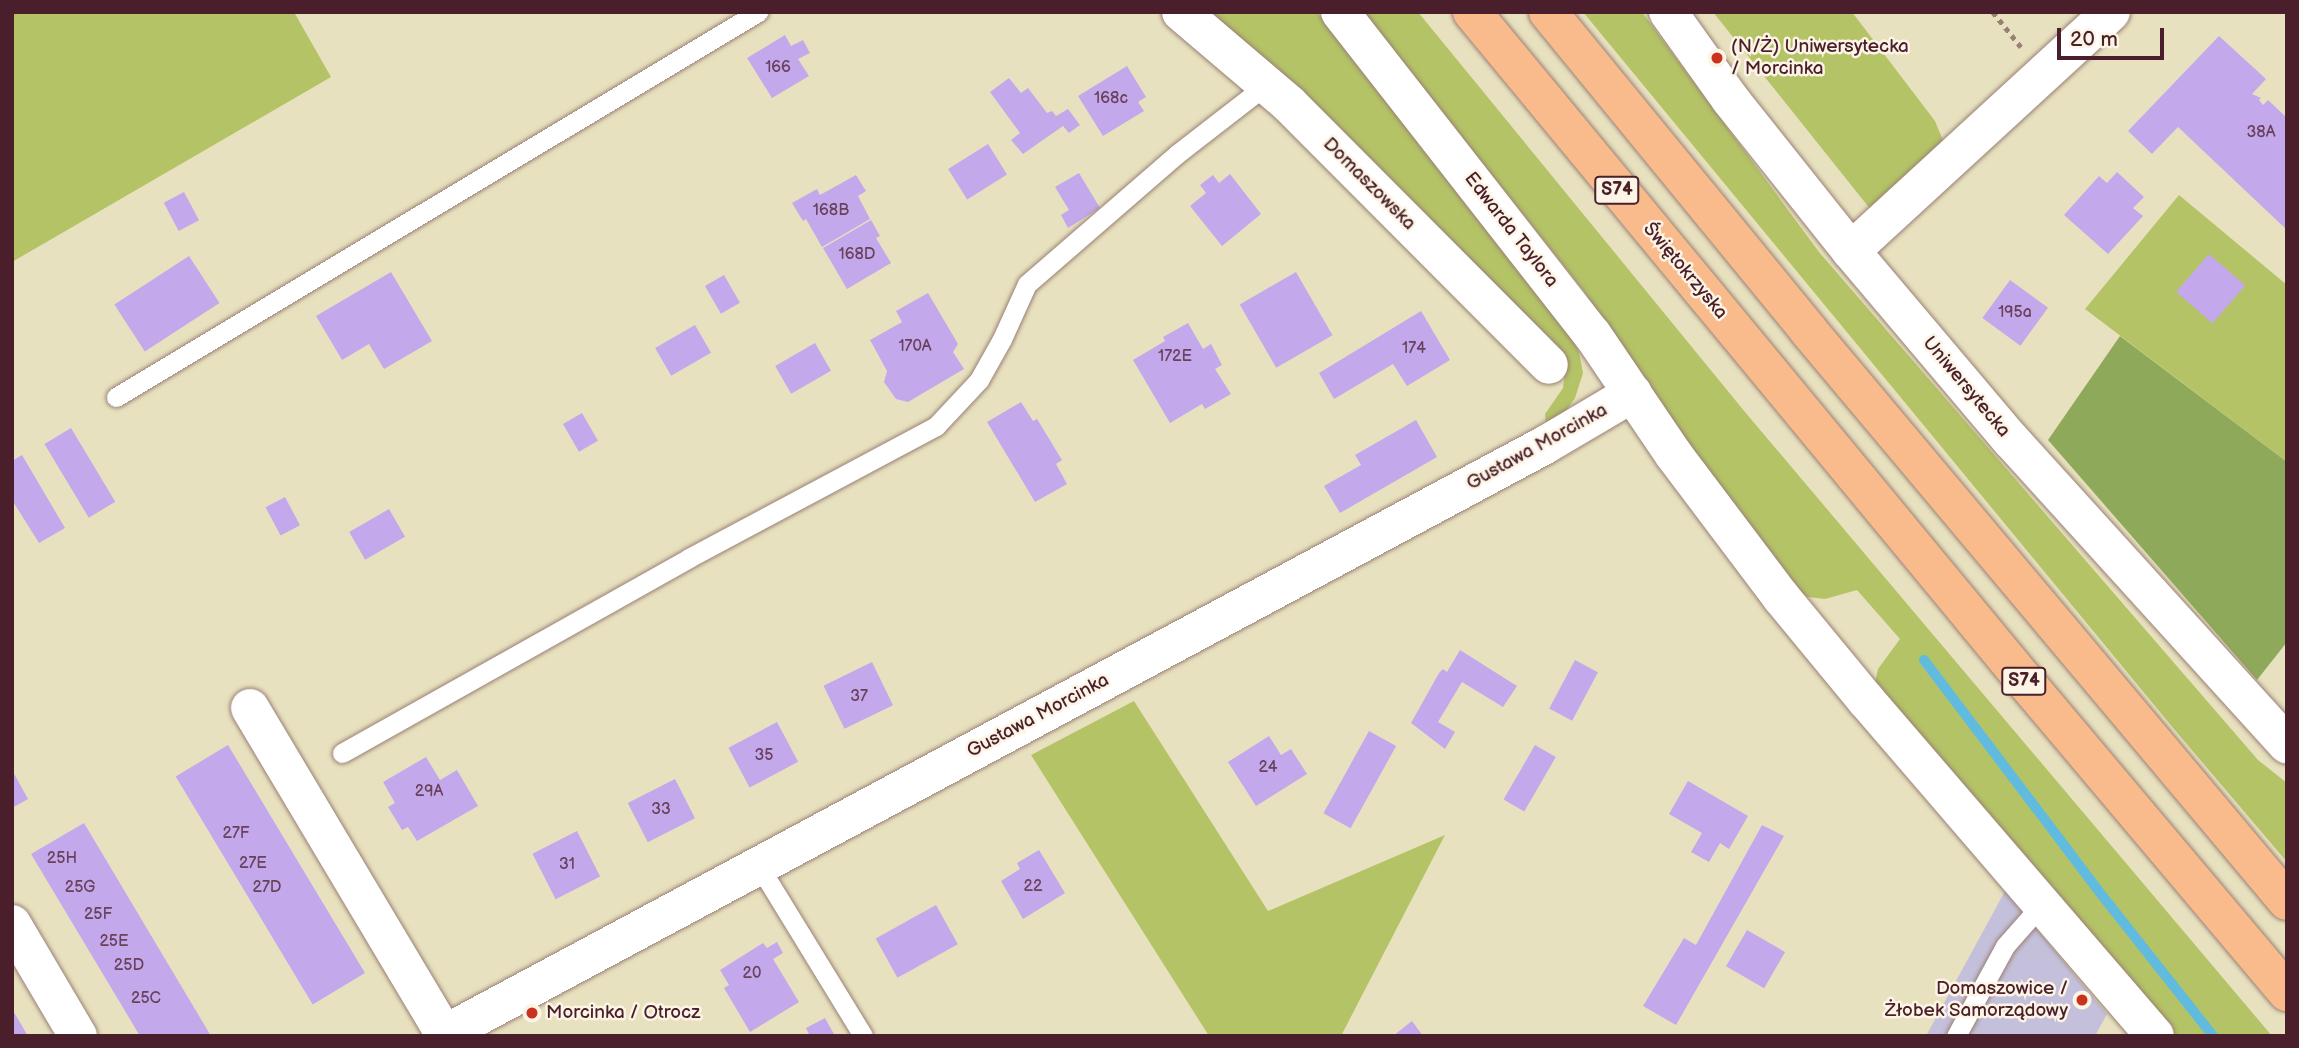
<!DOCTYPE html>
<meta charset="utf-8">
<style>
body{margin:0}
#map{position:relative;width:2299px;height:1048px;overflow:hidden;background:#e8e1bf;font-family:"Balsamiq Sans",sans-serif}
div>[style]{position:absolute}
.industrial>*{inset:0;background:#c4c0db}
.green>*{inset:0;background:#b4c366}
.forest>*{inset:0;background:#8fa95b}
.stream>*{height:10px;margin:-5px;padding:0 5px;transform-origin:5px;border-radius:5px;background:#61bbdf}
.building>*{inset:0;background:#c4a8ec;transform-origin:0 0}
.path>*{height:4.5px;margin-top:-2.25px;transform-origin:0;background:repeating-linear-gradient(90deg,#998075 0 5px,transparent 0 10px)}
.roads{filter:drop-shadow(0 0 2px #998075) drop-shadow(0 0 2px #998075)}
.service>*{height:19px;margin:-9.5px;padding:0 9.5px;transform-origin:9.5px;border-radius:9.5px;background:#fff}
.minor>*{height:38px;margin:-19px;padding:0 19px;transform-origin:19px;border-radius:19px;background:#fff}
.tertiary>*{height:38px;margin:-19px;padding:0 19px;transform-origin:19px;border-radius:19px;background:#fff}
.motorway>*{height:38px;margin:-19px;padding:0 19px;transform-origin:19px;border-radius:19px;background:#fabb8c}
.dots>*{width:19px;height:19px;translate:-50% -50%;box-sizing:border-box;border:4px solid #fcf5e5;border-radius:50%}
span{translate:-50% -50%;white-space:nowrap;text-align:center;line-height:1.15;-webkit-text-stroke:5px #fcf5e5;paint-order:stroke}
.number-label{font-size:16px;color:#68415b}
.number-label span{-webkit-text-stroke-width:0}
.shield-label span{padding:2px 5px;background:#fcf5e5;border:2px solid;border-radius:5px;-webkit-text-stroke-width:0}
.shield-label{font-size:18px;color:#4a1f2b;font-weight:700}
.poi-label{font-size:19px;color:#4a1f2b}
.left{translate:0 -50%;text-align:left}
.right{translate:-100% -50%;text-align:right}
.street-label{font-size:19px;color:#4a1f2b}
.frame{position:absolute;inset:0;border:14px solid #4a1f2b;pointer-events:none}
.scale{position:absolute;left:2057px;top:28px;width:107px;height:32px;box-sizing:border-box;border:4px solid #4a1f2b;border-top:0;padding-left:9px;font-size:21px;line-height:24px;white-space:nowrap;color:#4a1f2b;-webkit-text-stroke:5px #fcf5e5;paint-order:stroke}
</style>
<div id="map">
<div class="industrial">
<div style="clip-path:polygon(2005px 891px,2107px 1014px,2095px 1036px,1926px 1036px)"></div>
</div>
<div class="green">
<div style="clip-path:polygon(12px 12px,294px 12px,331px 77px,12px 262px)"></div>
<div style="clip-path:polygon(1204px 12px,1317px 12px,1570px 335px,1579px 352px,1583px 373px,1575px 398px,1562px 417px,1546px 427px,1545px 414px,1563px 388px,1565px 372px)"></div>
<div style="clip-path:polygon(1363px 12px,1418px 12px,1745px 412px,2272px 1036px,2172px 1036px,1874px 687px,1878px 669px,1900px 639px,1857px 590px,1825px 599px,1808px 597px,1793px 587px,1733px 508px,1583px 290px)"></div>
<div style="clip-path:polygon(1583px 12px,1642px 12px,1819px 252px,2258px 760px,2287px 783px,2287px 862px,2174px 729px)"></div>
<div style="clip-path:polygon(1713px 12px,1852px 12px,1935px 121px,1944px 143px,1871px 210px)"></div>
<div style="clip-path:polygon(2179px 195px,2287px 285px,2287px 462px,2085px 309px)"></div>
<div style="clip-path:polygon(1134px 701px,1268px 911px,1445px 835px,1341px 1036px,1209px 1036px,1031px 755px)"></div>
</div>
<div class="forest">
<div style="clip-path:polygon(2120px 336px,2287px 462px,2287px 642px,2257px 680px,2048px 440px)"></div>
</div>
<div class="stream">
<div style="left:1924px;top:660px;width:287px;rotate:52.9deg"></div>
<div style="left:2097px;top:889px;width:187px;rotate:51.7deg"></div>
</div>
<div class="building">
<div style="clip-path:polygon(785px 35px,791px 46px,803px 40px,810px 53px,798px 59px,809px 76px,772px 98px,747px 58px)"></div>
<div style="clip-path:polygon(2219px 36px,2266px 79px,2252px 94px,2261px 98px,2259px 100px,2263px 105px,2268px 100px,2287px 118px,2287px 230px,2178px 127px,2152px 154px,2128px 131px)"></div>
<div style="clip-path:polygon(1127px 66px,1146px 97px,1138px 102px,1144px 111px,1103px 136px,1078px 96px)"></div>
<div style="clip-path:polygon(1009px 78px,1021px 93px,1028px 88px,1047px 113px,1052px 111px,1056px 116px,1068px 109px,1080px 125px,1069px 133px,1063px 126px,1023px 154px,1011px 140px,1020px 133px,990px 92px)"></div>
<div style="left:988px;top:144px;width:36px;height:47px;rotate:58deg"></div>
<div style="clip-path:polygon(2117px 172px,2144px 197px,2133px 208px,2143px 216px,2108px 254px,2064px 215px,2099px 176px,2107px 183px)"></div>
<div style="clip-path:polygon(1079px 173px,1100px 208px,1068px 228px,1061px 215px,1069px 210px,1055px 187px)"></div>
<div style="clip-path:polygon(1230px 174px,1261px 214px,1222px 246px,1190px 206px,1206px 193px,1200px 185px,1213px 175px,1219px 183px)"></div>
<div style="clip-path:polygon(856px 175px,866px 191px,858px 196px,870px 219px,822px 247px,806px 219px,803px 221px,792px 203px,817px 189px,820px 195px)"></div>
<div style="left:184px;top:192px;width:32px;height:23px;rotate:62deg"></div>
<div style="clip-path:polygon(871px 220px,880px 236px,876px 238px,891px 263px,847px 289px,823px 248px)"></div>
<div style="left:2209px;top:254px;width:48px;height:50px;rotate:41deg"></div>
<div style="left:189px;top:256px;width:56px;height:89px;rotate:57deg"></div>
<div style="clip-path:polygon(391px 272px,432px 341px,384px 369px,369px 344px,342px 360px,316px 316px)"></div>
<div style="left:1296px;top:272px;width:73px;height:65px;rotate:60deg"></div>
<div style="left:724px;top:275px;width:32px;height:22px;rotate:60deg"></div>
<div style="left:2010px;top:280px;width:47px;height:47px;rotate:36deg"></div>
<div style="clip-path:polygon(928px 293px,958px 344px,953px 352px,964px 369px,908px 402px,896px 399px,884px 382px,887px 371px,870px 340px,902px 322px,896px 311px)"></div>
<div style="clip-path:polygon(1421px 311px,1450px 360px,1407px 386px,1393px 364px,1334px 399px,1319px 373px)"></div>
<div style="clip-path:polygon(1188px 323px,1203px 349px,1211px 344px,1222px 365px,1215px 369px,1231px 394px,1205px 409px,1202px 404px,1170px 423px,1133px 360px,1165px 341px,1163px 337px)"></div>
<div style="left:695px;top:325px;width:32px;height:46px;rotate:60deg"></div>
<div style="left:815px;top:343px;width:32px;height:46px;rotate:60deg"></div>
<div style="clip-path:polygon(1021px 402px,1033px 421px,1037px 419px,1062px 460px,1056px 464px,1067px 484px,1035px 502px,987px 422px)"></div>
<div style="left:582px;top:413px;width:32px;height:22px;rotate:60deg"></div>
<div style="clip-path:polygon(1416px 420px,1437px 457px,1340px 513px,1324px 486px,1361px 465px,1355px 455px)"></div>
<div style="left:71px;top:428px;width:86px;height:31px;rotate:59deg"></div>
<div style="clip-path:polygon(22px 455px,65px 528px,39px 543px,12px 500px,12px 461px)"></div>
<div style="left:285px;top:497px;width:32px;height:22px;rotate:62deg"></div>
<div style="left:389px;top:509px;width:32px;height:46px;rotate:60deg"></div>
<div style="clip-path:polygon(1460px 650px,1517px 686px,1503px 707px,1462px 682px,1438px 722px,1455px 732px,1445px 749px,1411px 723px,1439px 673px,1443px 669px,1447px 672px)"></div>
<div style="left:1575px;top:660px;width:26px;height:55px;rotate:28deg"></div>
<div style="left:872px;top:662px;width:48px;height:54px;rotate:64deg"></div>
<div style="left:777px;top:722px;width:45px;height:55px;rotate:62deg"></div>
<div style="left:1369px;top:731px;width:31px;height:94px;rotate:29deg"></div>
<div style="clip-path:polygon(1269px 736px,1281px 755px,1291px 749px,1307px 774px,1256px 806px,1228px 762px)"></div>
<div style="left:228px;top:745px;width:266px;height:61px;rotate:59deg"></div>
<div style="left:1535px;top:745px;width:24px;height:63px;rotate:30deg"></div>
<div style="clip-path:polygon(426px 757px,440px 780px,457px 770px,478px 806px,417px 841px,408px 827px,402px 830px,388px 807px,395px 803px,383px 782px)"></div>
<div style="clip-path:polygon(12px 770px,28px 799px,12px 808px)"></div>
<div style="left:675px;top:779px;width:44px;height:53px;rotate:63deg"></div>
<div style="clip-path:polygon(1688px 781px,1748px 816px,1729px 849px,1720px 843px,1709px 862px,1691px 852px,1702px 833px,1669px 814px)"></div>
<div style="clip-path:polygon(84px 823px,211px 1036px,140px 1036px,31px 854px)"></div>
<div style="clip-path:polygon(1762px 825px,1784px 836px,1676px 1025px,1643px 1006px,1684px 938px,1696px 945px)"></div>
<div style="left:577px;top:831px;width:51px;height:50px;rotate:63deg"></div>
<div style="clip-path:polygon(1039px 850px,1065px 893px,1023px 919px,1001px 881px,1020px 869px,1017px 863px)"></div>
<div style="left:936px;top:905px;width:45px;height:69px;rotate:61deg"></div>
<div style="left:1747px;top:930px;width:44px;height:42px;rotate:30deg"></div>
<div style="clip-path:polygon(777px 942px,783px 953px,773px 959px,799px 1002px,750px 1032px,724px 988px,729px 985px,720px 970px,763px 943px,767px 948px)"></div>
<div style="clip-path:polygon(12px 1009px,28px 1036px,12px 1036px)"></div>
<div style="clip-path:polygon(825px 1018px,835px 1036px,810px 1036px,806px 1028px)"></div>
<div style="clip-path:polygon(1412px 1021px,1423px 1036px,1393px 1036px)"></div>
</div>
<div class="path">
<div style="left:1993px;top:12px;width:45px;rotate:51.3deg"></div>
</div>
<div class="roads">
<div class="service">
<div style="left:116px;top:397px;width:749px;rotate:-30.95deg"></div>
<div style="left:342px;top:753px;width:398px;rotate:-29.3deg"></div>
<div style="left:689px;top:558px;width:280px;rotate:-28.1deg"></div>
<div style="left:936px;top:426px;width:63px;rotate:-46.9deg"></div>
<div style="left:979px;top:380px;width:47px;rotate:-60.7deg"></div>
<div style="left:1002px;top:339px;width:60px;rotate:-65.6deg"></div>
<div style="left:1027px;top:284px;width:198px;rotate:-40.9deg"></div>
<div style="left:1177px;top:154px;width:113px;rotate:-37.8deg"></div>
<div style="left:759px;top:866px;width:199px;rotate:58.5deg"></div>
<div style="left:1956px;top:1036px;width:102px;rotate:-61.4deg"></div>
<div style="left:2005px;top:946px;width:56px;rotate:-48.6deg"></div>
</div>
<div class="minor">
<div style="left:1181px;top:12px;width:142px;rotate:40.4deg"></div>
<div style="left:1289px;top:104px;width:368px;rotate:45.1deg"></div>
<div style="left:1851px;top:251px;width:353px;rotate:-42.6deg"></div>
<div style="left:250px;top:708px;width:379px;rotate:59.2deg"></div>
<div style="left:12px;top:924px;width:130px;rotate:59.5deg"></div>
<div style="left:441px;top:1036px;width:1252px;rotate:-28.16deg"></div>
<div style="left:1545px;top:445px;width:102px;rotate:-30.6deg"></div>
</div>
<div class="tertiary">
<div style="left:1340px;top:12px;width:409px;rotate:52deg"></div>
<div style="left:1592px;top:334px;width:146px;rotate:55.9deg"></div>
<div style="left:1674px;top:455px;width:178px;rotate:53deg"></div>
<div style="left:1781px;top:597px;width:134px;rotate:50.5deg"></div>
<div style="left:1866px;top:700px;width:443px;rotate:49.3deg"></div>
<div style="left:1668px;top:12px;width:107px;rotate:54.5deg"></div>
<div style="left:1730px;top:99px;width:194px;rotate:51.5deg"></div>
<div style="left:1851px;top:251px;width:248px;rotate:49.8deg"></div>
<div style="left:2011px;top:440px;width:411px;rotate:47.8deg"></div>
</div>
<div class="motorway">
<div style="left:1472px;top:12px;width:867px;rotate:50.43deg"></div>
<div style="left:2024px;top:680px;width:408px;rotate:49.9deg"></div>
<div style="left:1548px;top:12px;width:411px;rotate:50.7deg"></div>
<div style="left:1808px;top:330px;width:745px;rotate:50.01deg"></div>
</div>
</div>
<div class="dots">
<div style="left:1717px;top:58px;background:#c8321e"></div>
<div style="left:2082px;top:1000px;background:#c8321e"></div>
<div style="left:532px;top:1013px;background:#c8321e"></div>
</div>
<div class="number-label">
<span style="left:778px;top:68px">166</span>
<span style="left:1111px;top:99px">168c</span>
<span style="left:2261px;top:133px">38A</span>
<span style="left:831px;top:211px">168B</span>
<span style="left:857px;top:255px">168D</span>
<span style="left:2015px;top:313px">195a</span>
<span style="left:915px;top:347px">170A</span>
<span style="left:1414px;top:349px">174</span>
<span style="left:1175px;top:357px">172E</span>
<span style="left:859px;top:697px">37</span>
<span style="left:764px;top:756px">35</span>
<span style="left:1268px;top:768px">24</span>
<span style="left:429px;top:792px">29A</span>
<span style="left:661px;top:810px">33</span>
<span style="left:236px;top:834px">27F</span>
<span style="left:62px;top:859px">25H</span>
<span style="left:253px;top:864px">27E</span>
<span style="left:567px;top:865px">31</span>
<span style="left:1033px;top:887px">22</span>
<span style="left:80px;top:888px">25G</span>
<span style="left:267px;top:888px">27D</span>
<span style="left:98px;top:915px">25F</span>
<span style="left:114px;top:942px">25E</span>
<span style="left:129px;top:966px">25D</span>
<span style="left:752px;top:974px">20</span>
<span style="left:146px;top:999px">25C</span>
</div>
<div class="shield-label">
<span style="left:1617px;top:190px">S74</span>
<span style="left:2024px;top:681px">S74</span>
</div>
<div class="poi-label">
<span class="left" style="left:1731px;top:58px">(N/Ż) Uniwersytecka<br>/ Morcinka</span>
<span class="right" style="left:2068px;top:1000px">Domaszowice /<br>Żłobek Samorządowy</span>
<span class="left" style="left:546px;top:1013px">Morcinka / Otrocz</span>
</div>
<div class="street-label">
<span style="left:1369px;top:184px;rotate:45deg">Domaszowska</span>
<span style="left:1511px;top:230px;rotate:52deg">Edwarda Taylora</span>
<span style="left:1685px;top:271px;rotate:50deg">Świętokrzyska</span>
<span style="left:1966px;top:387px;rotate:50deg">Uniwersytecka</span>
<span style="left:1537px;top:447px;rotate:-29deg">Gustawa Morcinka</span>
<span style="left:1038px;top:716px;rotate:-28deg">Gustawa Morcinka</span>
</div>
<div class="frame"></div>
<div class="scale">20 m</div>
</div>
